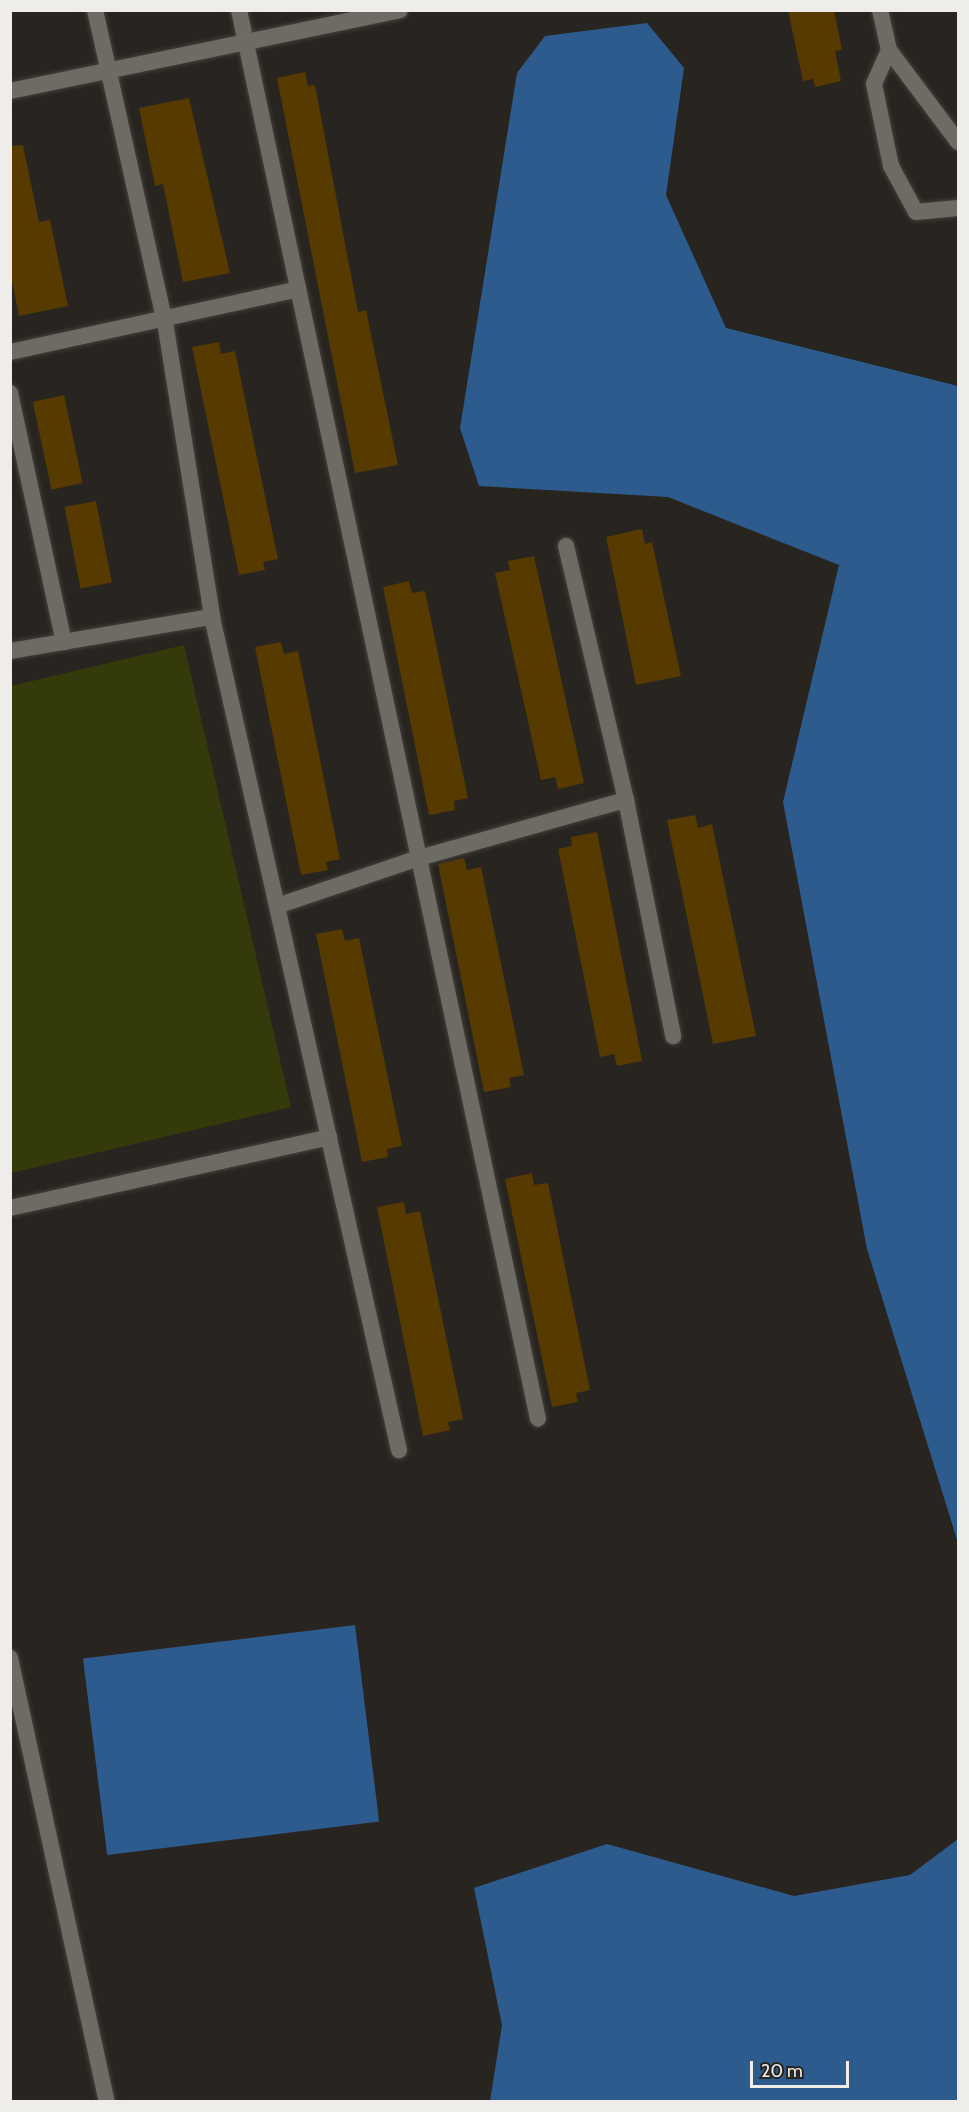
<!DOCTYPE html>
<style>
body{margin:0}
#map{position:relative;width:969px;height:2112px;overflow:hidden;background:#282520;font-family:Cabin,sans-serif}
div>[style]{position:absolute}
.green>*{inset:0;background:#353a0b}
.water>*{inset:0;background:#2e5b8d;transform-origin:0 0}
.building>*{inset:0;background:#563a00;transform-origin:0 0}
.roads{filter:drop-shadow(0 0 2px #423f3b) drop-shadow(0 0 2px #423f3b)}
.service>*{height:16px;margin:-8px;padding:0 8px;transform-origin:8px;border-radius:8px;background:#6e6a64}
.minor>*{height:16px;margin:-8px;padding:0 8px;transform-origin:8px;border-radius:8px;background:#6e6a64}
.tertiary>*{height:16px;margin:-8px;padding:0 8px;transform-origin:8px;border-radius:8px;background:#6e6a64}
span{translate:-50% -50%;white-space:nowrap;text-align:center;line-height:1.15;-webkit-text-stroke:5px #282520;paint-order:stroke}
.frame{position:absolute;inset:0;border:12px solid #efede9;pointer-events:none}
.scale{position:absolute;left:750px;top:2061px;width:99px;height:27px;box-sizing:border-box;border:3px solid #efede9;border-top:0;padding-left:8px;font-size:18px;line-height:21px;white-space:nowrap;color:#efede9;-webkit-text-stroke:4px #282520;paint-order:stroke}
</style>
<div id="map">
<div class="green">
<div style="clip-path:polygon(184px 645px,291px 1107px,11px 1173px,11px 686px)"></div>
</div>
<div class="water">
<div style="clip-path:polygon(647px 23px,684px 68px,666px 195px,726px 328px,958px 386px,958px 1543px,867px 1249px,783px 802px,839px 565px,668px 497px,479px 486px,460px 428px,517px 73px,545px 36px)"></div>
<div style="left:355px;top:1625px;width:198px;height:274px;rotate:83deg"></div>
<div style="clip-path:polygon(958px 1839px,958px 2101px,490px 2101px,502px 2025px,474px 1888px,607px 1844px,794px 1896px,910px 1875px)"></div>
</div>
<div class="building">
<div style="clip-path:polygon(788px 10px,834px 10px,842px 50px,835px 51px,841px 81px,815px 87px,813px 79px,803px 81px)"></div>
<div style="clip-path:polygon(305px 72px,308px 86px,315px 85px,358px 312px,366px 310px,398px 465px,355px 473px,277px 78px)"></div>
<div style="clip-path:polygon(189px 98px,230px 273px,183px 282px,163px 184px,155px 186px,139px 108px)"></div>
<div style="clip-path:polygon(23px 145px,39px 222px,50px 220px,68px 306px,19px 316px,10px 272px,10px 146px)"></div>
<div style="clip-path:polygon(219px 342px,221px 354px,235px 351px,278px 559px,263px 562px,265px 570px,239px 575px,192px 347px)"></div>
<div style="left:64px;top:395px;width:90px;height:32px;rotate:78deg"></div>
<div style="left:96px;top:501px;width:83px;height:32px;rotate:79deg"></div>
<div style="clip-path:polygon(642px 529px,645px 544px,652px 542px,681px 676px,636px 685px,606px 537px)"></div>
<div style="clip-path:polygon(534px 556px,584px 783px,558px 789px,555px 777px,541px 780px,495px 573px,510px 570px,508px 561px)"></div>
<div style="clip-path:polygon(409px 581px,412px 593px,425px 591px,468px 798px,454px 801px,455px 810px,429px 815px,383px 587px)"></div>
<div style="clip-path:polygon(281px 642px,284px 654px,298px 651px,340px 859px,326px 862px,328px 870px,301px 875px,255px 647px)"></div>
<div style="clip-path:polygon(695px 815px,698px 828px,712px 824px,756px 1036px,713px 1044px,667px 820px)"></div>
<div style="clip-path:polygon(597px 832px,642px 1061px,617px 1066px,614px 1054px,600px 1057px,558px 849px,572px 846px,571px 837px)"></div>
<div style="clip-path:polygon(464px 858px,467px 870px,481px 867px,524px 1075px,509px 1078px,511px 1087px,484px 1092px,438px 864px)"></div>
<div style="clip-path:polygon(342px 929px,345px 941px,359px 938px,402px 1146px,387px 1149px,388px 1157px,362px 1162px,316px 934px)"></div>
<div style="clip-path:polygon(532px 1173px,534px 1185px,548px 1183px,590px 1390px,576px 1393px,578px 1402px,552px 1407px,505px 1179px)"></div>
<div style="clip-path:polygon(404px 1202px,406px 1214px,420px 1211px,463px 1419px,448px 1422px,450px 1430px,423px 1436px,377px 1207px)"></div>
</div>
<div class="roads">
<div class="service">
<div style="left:95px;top:10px;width:320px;rotate:77.4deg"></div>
<div style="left:165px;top:322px;width:299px;rotate:80.9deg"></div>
<div style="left:212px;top:617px;width:854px;rotate:77.35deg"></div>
<div style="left:239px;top:10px;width:1440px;rotate:78.02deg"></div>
<div style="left:880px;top:10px;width:41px;rotate:77.3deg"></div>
<div style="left:889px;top:50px;width:115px;rotate:53.1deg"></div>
<div style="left:889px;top:50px;width:37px;rotate:114deg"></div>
<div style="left:874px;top:84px;width:84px;rotate:78.3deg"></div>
<div style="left:891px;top:166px;width:52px;rotate:61.5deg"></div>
<div style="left:916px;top:212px;width:42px;rotate:-5.4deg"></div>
<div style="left:10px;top:91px;width:398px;rotate:-11.7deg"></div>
<div style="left:10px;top:352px;width:295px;rotate:-12.3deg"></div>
<div style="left:10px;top:393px;width:255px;rotate:77.8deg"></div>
<div style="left:566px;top:546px;width:261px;rotate:76.7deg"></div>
<div style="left:626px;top:800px;width:241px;rotate:78.7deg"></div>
<div style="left:10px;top:651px;width:205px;rotate:-9.6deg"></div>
<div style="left:277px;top:906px;width:150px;rotate:-18.7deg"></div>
<div style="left:419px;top:858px;width:215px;rotate:-15.7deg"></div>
</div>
<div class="minor">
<div style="left:10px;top:1208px;width:327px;rotate:-12.5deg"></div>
</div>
<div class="tertiary">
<div style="left:10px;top:1658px;width:454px;rotate:77.7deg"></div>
</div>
</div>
<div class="frame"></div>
<div class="scale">20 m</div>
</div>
